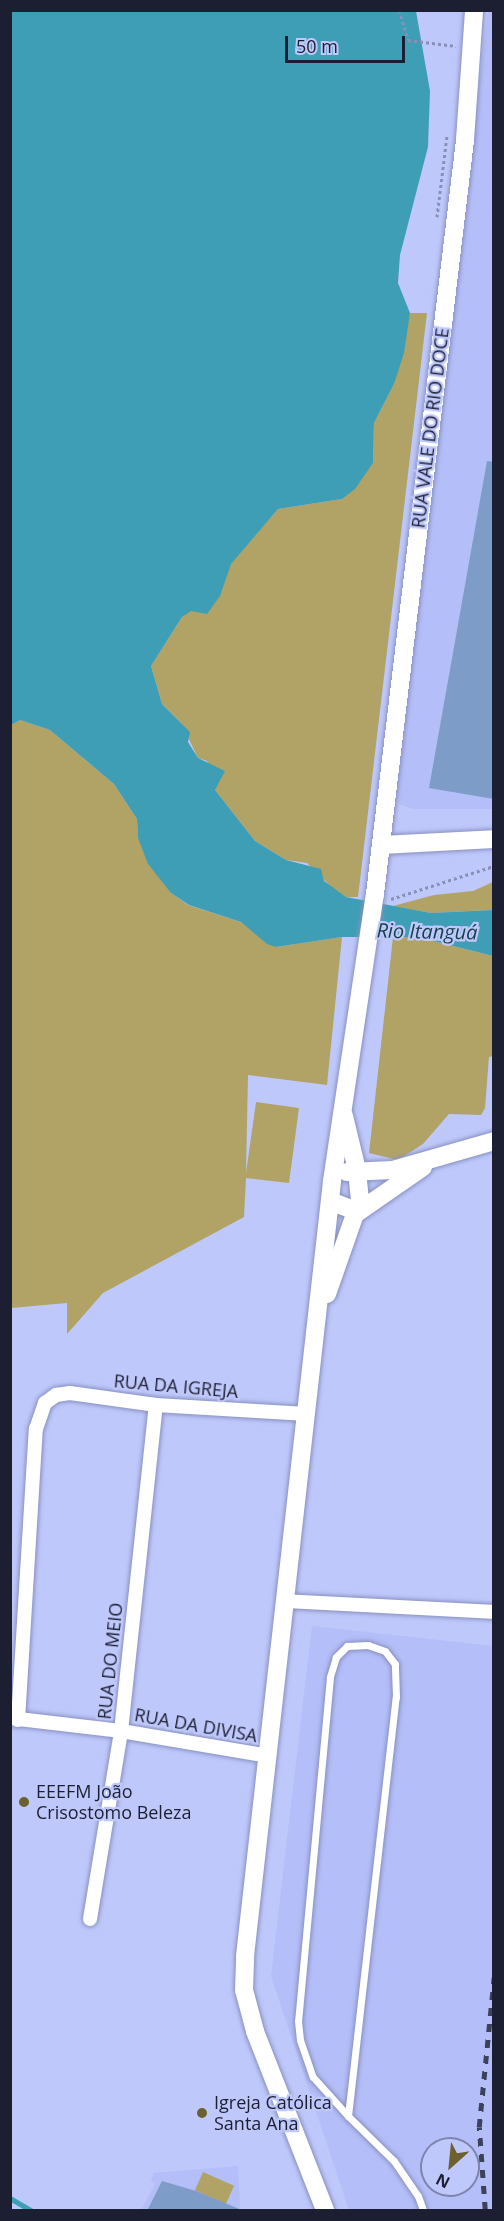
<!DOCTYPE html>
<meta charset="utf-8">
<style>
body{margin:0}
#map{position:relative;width:504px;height:2221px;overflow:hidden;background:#bfc8fb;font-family:"Open Sans",sans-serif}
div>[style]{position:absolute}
.built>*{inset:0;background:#b4bef8}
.green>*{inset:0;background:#b1a366;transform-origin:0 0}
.water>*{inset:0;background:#3e9eb5}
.stream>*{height:4.5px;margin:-2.25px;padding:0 2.25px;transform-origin:2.25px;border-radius:2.25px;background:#3e9eb5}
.building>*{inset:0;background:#7d9cc7}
.path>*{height:3px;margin-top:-1.5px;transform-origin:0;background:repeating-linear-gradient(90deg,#8990b8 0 3px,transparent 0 6px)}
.roads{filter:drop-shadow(0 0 2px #8891c1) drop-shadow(0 0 2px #8891c1)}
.lane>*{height:7px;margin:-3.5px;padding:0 3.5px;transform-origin:3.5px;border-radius:3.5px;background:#fff}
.street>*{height:14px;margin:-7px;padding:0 7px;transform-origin:7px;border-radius:7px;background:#fff}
.secondary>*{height:18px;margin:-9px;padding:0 9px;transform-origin:9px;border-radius:9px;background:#fff}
.rail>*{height:4.5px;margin-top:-2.25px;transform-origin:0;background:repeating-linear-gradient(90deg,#3d425b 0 8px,transparent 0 16px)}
.dots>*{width:16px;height:16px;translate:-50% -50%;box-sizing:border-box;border:3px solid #bfc8fb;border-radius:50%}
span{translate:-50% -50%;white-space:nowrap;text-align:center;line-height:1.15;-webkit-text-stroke:4.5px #bfc8fb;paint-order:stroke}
.street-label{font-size:18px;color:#1c1f32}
.poi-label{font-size:18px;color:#1c1f32}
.left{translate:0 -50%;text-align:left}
.water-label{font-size:20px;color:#143f4a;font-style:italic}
.frame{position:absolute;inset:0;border:12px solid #1c1f32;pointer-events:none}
.north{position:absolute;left:420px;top:2137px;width:60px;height:60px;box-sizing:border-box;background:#bfc8fb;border:2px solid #7e84ab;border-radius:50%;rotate:207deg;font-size:16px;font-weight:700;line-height:24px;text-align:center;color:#1c1f32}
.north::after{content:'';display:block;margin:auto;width:21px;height:27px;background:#6c612e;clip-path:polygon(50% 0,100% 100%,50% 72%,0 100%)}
.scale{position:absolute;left:285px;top:36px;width:120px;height:27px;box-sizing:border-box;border:3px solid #1c1f32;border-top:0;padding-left:8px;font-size:18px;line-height:21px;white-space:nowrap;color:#1c1f32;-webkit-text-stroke:4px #bfc8fb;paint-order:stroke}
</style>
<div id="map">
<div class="built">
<div style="clip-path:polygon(488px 11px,493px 11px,493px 809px,412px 809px,399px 804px,394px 790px)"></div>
<div style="clip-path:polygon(evenodd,312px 1626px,493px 1646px,493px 2210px,349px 2210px,271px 1976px,312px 1626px,432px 2149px,468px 2149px,468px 2185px,432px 2185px,432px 2149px)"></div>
<div style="clip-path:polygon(238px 2166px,240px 2210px,141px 2210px,155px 2184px,151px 2181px,154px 2173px)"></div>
</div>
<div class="green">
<div style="clip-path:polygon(410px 313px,427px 313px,358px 897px,346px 897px,334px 890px,307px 863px,286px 860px,255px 841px,215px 790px,217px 784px,207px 761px,198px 758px,181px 723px,162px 704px,151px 666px,182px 617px,278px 509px,342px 499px,373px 463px,374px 423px,394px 384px)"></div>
<div style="clip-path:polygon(20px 720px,50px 730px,114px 784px,137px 819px,138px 838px,171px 893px,188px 905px,241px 922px,276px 947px,342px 937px,327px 1085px,248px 1075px,246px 1173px,256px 1102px,299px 1108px,289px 1183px,246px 1178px,244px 1217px,103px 1293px,67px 1334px,67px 1303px,11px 1308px,10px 725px)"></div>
<div style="clip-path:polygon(493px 882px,493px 910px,431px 913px,393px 906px,434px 895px,473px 891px)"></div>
<div style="clip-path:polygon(393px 937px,418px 937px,493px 956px,493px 1056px,489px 1057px,485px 1108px,481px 1115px,449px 1114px,423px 1144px,398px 1160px,369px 1153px)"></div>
<div style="left:203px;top:2172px;width:34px;height:20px;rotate:24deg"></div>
</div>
<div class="water">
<div style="clip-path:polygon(11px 11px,416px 11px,430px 91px,428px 147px,400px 255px,398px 283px,410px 313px,404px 353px,394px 384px,374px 423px,373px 463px,355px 489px,342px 499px,278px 509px,231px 564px,220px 596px,207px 614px,191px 611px,182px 617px,151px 666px,162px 704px,190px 732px,188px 742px,198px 758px,225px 771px,215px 790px,255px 841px,286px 860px,321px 869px,324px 881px,346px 897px,431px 913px,493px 910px,493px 956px,418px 937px,342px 937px,276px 947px,267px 944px,241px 922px,189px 905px,171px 893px,148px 864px,138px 838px,137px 819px,114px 784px,50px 730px,20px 720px,11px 725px)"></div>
</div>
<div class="stream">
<div style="left:10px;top:2198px;width:24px;rotate:30deg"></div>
</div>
<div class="building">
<div style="clip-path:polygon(487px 461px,494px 462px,494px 799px,429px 788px)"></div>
<div style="clip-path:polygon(162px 2181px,196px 2191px,244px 2211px,147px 2211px)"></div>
</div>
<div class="path">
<div style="left:399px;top:10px;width:31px;rotate:73deg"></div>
<div style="left:408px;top:40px;width:48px;rotate:7.1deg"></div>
<div style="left:437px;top:217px;width:83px;rotate:-83deg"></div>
<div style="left:391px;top:899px;width:108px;rotate:-17.8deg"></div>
</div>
<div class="roads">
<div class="lane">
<div style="left:348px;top:2116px;width:422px;rotate:-83.5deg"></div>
<div style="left:396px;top:1697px;width:33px;rotate:-92deg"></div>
<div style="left:395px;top:1664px;width:16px;rotate:-128deg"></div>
<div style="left:385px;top:1651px;width:18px;rotate:-161deg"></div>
<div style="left:368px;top:1645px;width:21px;rotate:177deg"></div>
<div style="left:347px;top:1646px;width:16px;rotate:135deg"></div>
<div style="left:336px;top:1657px;width:21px;rotate:107deg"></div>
<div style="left:330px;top:1677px;width:345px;rotate:95.3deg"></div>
<div style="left:298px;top:2021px;width:19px;rotate:84deg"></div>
<div style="left:300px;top:2040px;width:39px;rotate:71deg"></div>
<div style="left:313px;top:2077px;width:52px;rotate:48.1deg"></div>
<div style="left:348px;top:2116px;width:64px;rotate:44.4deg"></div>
<div style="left:394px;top:2161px;width:42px;rotate:55.6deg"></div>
<div style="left:418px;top:2196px;width:15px;rotate:70deg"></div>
</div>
<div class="street">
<div style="left:284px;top:1601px;width:210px;rotate:3deg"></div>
<div style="left:10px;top:1718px;width:112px;rotate:6.7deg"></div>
<div style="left:121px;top:1731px;width:150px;rotate:9.6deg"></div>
<div style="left:18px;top:1720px;width:292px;rotate:-86.5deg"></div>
<div style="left:36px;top:1429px;width:28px;rotate:-71deg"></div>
<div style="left:45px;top:1403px;width:14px;rotate:-36deg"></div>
<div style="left:56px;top:1395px;width:14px;rotate:-8deg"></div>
<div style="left:70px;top:1393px;width:87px;rotate:7.9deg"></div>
<div style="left:156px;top:1405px;width:151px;rotate:3.4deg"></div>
<div style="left:90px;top:1919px;width:191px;rotate:-80.6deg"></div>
<div style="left:121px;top:1731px;width:328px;rotate:-83.9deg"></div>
</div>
<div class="secondary">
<div style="left:381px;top:845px;width:113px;rotate:-3deg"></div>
<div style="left:347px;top:1172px;width:46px;rotate:-2.5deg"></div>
<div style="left:393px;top:1170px;width:105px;rotate:-16deg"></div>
<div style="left:330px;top:1201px;width:30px;rotate:21deg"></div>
<div style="left:358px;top:1212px;width:79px;rotate:-34.7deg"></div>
<div style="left:327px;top:1294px;width:100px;rotate:-70.7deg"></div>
<div style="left:360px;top:1200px;width:30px;rotate:-96deg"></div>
<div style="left:357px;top:1170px;width:56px;rotate:-103.5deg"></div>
<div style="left:325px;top:2210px;width:192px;rotate:-111.4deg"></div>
<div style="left:255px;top:2031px;width:42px;rotate:-105deg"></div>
<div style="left:244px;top:1990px;width:34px;rotate:-88deg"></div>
<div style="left:245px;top:1956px;width:780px;rotate:-83.59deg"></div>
<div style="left:332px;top:1181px;width:290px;rotate:-81.5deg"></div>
<div style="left:375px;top:894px;width:759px;rotate:-83.19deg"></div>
<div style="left:465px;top:140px;width:130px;rotate:-86deg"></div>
</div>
</div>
<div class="rail">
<div style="left:485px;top:2210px;width:83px;rotate:-94.1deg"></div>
<div style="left:479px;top:2127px;width:150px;rotate:-84.3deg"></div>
</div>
<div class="dots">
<div style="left:24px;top:1802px;background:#6c612e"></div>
<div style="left:202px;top:2113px;background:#6c612e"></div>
</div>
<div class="street-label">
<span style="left:430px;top:428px;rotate:-83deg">RUA VALE DO RIO DOCE</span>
<span style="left:176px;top:1386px;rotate:5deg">RUA DA IGREJA</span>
<span style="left:110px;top:1661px;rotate:-84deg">RUA DO MEIO</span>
<span style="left:196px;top:1725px;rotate:10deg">RUA DA DIVISA</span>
</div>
<div class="poi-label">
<span class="left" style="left:36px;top:1802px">EEEFM João<br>Crisostomo Beleza</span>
<span class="left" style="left:214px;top:2113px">Igreja Católica<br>Santa Ana</span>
</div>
<div class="water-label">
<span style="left:427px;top:931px;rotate:1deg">Rio Itanguá</span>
</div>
<div class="frame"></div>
<div class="north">N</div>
<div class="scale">50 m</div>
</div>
